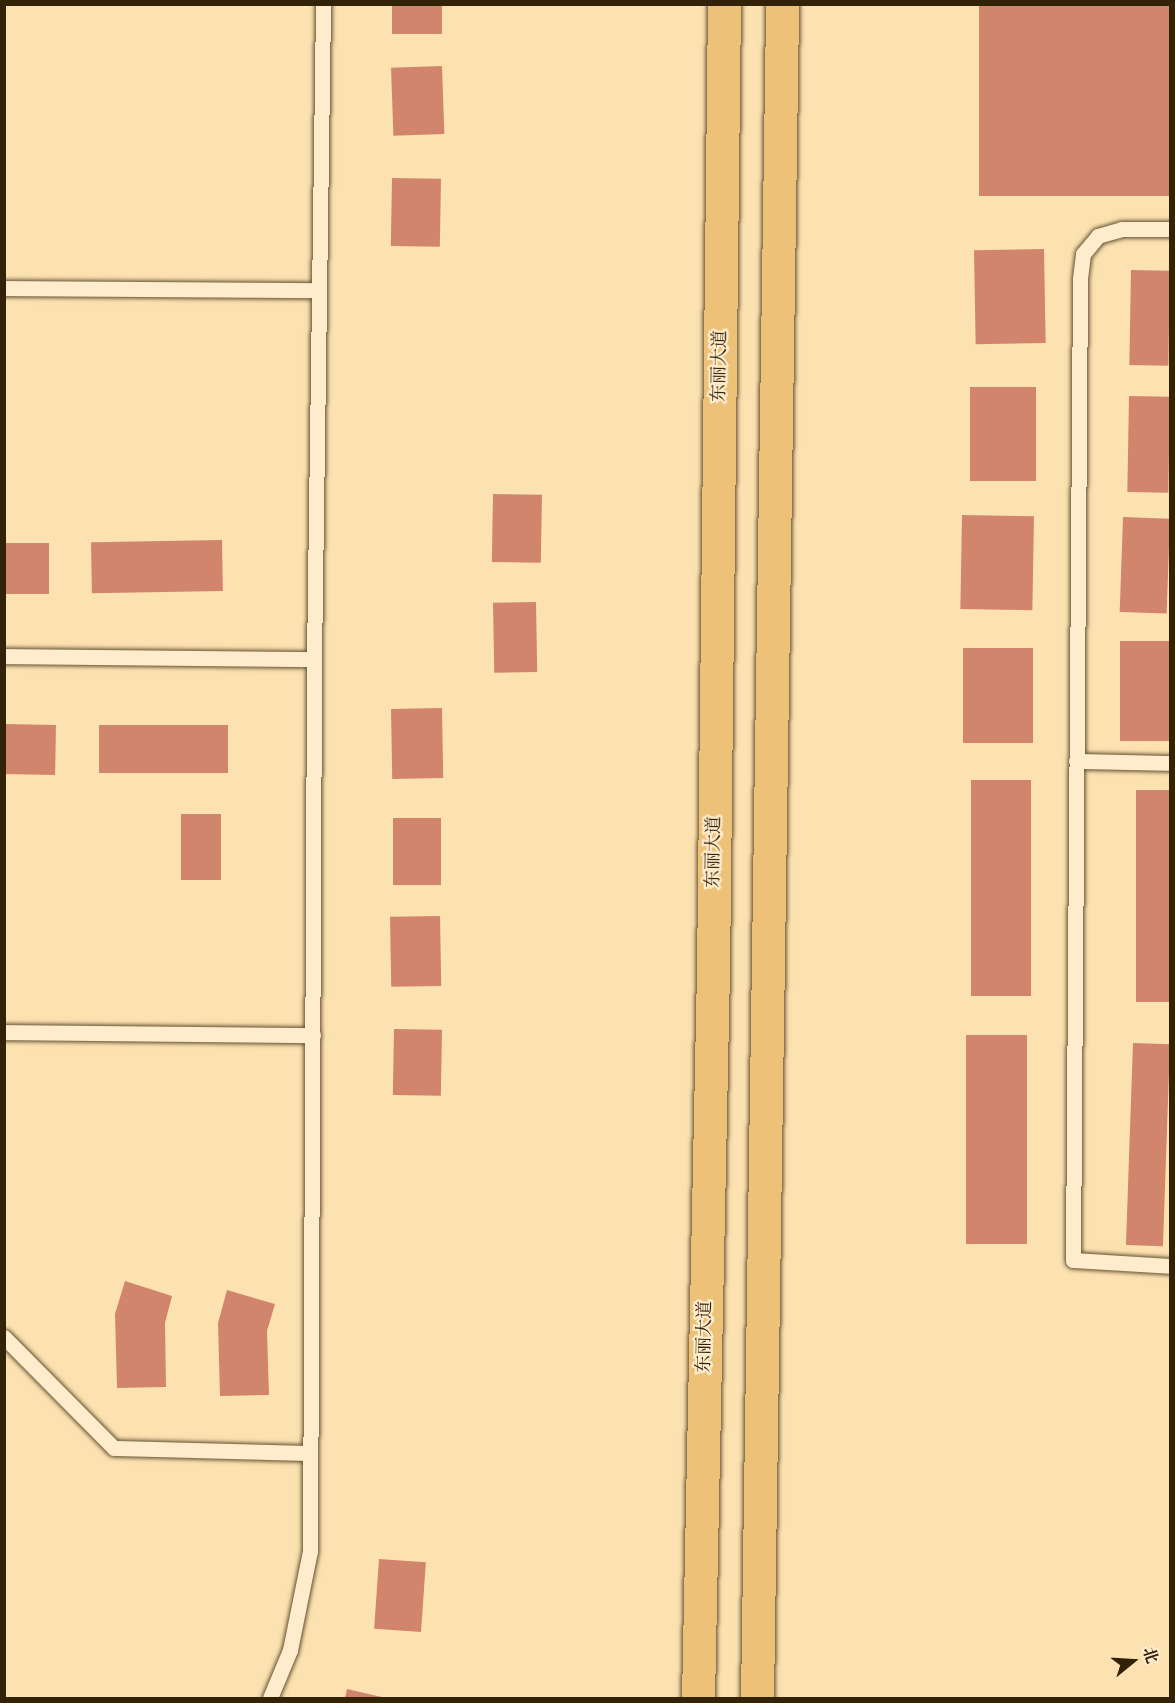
<!DOCTYPE html>
<meta charset="utf-8">
<style>
body{margin:0}
#map{position:relative;width:1175px;height:1703px;overflow:hidden;background:#fde2b1;font-family:"IM FELL DW Pica","Noto Serif SC",serif}
div>[style]{position:absolute}
.building>*{inset:0;background:#d2856d;transform-origin:0 0}
.roads{filter:drop-shadow(0 0 2px #655232) drop-shadow(0 0 2px #655232)}
.lane>*{height:15px;margin:-7.5px;padding:0 7.5px;transform-origin:7.5px;border-radius:7.5px;background:#feeccc}
.highway>*{height:33px;margin:-16.5px;padding:0 16.5px;transform-origin:16.5px;border-radius:16.5px;background:#eec178}
span{translate:-50% -50%;white-space:nowrap;text-align:center;line-height:1.15;-webkit-text-stroke:4.5px #feeccc;paint-order:stroke}
.street-label{font-size:18px;color:#322208}
.frame{position:absolute;inset:0;border:6px solid #322208;pointer-events:none}
.north{position:absolute;left:1103px;top:1631px;width:60px;height:60px;-webkit-text-stroke:4px #feeccc;paint-order:stroke;rotate:72deg;font-size:16px;font-weight:700;line-height:24px;text-align:center;color:#322208}
.north::after{content:'';display:block;margin:auto;width:21px;height:27px;background:#322208;clip-path:polygon(50% 0,100% 100%,50% 72%,0 100%)}
</style>
<div id="map">
<div class="building">
<div style="left:392px;top:4px;width:50px;height:30px"></div>
<div style="left:979px;top:4px;width:191px;height:192px"></div>
<div style="left:442px;top:66px;width:68px;height:51px;rotate:88deg"></div>
<div style="left:392px;top:178px;width:49px;height:68px;rotate:1deg"></div>
<div style="left:1044px;top:249px;width:94px;height:70px;rotate:89deg"></div>
<div style="left:1131px;top:270px;width:39px;height:95px;rotate:1deg"></div>
<div style="left:970px;top:387px;width:66px;height:94px"></div>
<div style="left:1129px;top:396px;width:41px;height:96px;rotate:1deg"></div>
<div style="left:493px;top:494px;width:49px;height:68px;rotate:1deg"></div>
<div style="left:962px;top:515px;width:72px;height:94px;rotate:1deg"></div>
<div style="left:1123px;top:517px;width:47px;height:95px;rotate:2deg"></div>
<div style="left:222px;top:540px;width:51px;height:131px;rotate:89deg"></div>
<div style="left:4px;top:543px;width:45px;height:51px"></div>
<div style="left:536px;top:602px;width:70px;height:43px;rotate:89deg"></div>
<div style="left:1120px;top:641px;width:50px;height:100px"></div>
<div style="left:963px;top:648px;width:70px;height:95px"></div>
<div style="left:442px;top:708px;width:70px;height:51px;rotate:89deg"></div>
<div style="left:4px;top:724px;width:52px;height:50px;rotate:1deg"></div>
<div style="left:99px;top:725px;width:129px;height:48px"></div>
<div style="left:971px;top:780px;width:60px;height:216px"></div>
<div style="left:1170px;top:790px;width:212px;height:34px;rotate:90deg"></div>
<div style="left:181px;top:814px;width:40px;height:66px"></div>
<div style="left:393px;top:818px;width:48px;height:67px"></div>
<div style="left:440px;top:916px;width:70px;height:50px;rotate:89deg"></div>
<div style="left:394px;top:1029px;width:48px;height:66px;rotate:1deg"></div>
<div style="left:966px;top:1035px;width:61px;height:209px"></div>
<div style="left:1133px;top:1043px;width:37px;height:202px;rotate:2deg"></div>
<div style="clip-path:polygon(125px 1281px,172px 1296px,165px 1323px,166px 1387px,117px 1388px,115px 1314px)"></div>
<div style="clip-path:polygon(227px 1290px,275px 1304px,267px 1331px,269px 1395px,220px 1396px,218px 1323px)"></div>
<div style="left:379px;top:1559px;width:47px;height:70px;rotate:4deg"></div>
<div style="clip-path:polygon(347px 1689px,386px 1698px,345px 1698px)"></div>
</div>
<div class="roads">
<div class="lane">
<div style="left:1170px;top:229px;width:48px;rotate:180deg"></div>
<div style="left:1122px;top:229px;width:25px;rotate:164deg"></div>
<div style="left:1098px;top:236px;width:23px;rotate:130deg"></div>
<div style="left:1083px;top:254px;width:25px;rotate:97deg"></div>
<div style="left:1080px;top:279px;width:981px;rotate:90.41deg"></div>
<div style="left:1073px;top:1260px;width:97px;rotate:3.5deg"></div>
<div style="left:4px;top:288px;width:315px;rotate:0.4deg"></div>
<div style="left:4px;top:656px;width:310px;rotate:0.6deg"></div>
<div style="left:1076px;top:761px;width:94px;rotate:1.2deg"></div>
<div style="left:4px;top:1032px;width:309px;rotate:0.6deg"></div>
<div style="left:4px;top:1337px;width:156px;rotate:45.3deg"></div>
<div style="left:114px;top:1448px;width:196px;rotate:1.5deg"></div>
<div style="left:270px;top:1698px;width:52px;rotate:-67.4deg"></div>
<div style="left:290px;top:1650px;width:101px;rotate:-78.6deg"></div>
<div style="left:310px;top:1551px;width:892px;rotate:-89.74deg"></div>
<div style="left:314px;top:659px;width:655px;rotate:-89.21deg"></div>
</div>
<div class="highway">
<div style="left:698px;top:1698px;width:726px;rotate:-88.82deg"></div>
<div style="left:713px;top:972px;width:968px;rotate:-89.35deg"></div>
<div style="left:757px;top:1698px;width:1694px;rotate:-89.15deg"></div>
</div>
</div>
<div class="street-label">
<span style="left:720px;top:366px;rotate:-89deg">东丽大道</span>
<span style="left:714px;top:852px;rotate:-89deg">东丽大道</span>
<span style="left:705px;top:1337px;rotate:-89deg">东丽大道</span>
</div>
<div class="frame"></div>
<div class="north">北</div>
</div>
